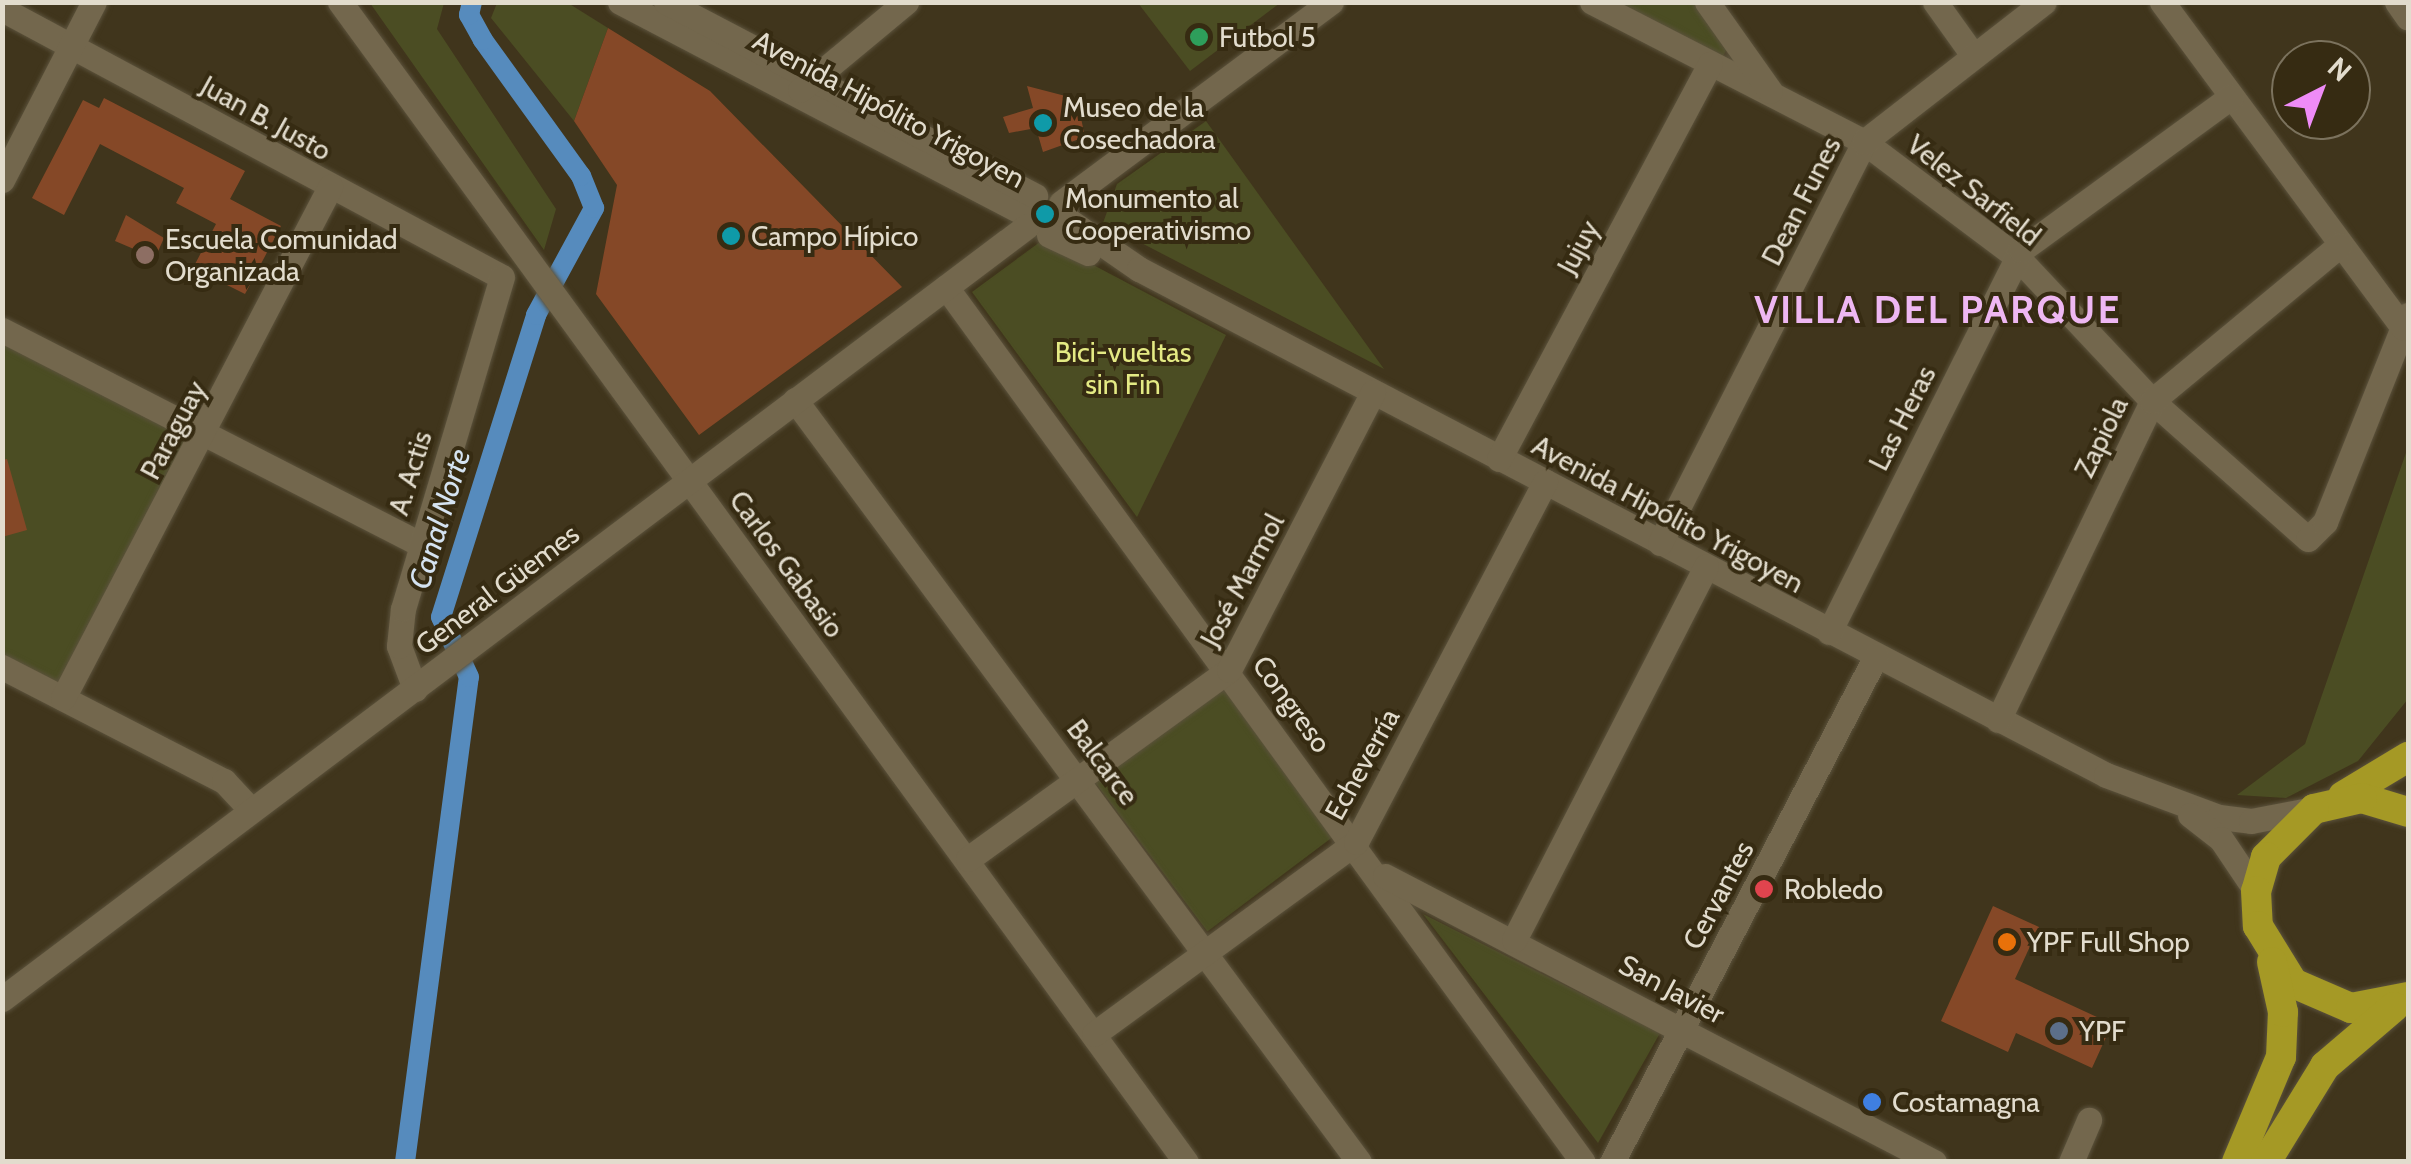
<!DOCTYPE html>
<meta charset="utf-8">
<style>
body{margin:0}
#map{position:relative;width:2411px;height:1164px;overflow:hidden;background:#40351c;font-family:Cabin,sans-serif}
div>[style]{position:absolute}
.green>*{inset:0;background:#4b4d23;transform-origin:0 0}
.canal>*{height:20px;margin:-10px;padding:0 10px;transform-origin:10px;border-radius:10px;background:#568bbd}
.building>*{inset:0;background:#854827}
.roads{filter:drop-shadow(0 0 2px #5b523c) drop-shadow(0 0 2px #5b523c)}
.minor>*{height:25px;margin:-12.5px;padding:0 12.5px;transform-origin:12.5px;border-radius:12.5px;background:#73674d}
.highway>*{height:30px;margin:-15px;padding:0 15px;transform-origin:15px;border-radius:15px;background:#a59925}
.dots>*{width:28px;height:28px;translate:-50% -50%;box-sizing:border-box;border:5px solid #362b12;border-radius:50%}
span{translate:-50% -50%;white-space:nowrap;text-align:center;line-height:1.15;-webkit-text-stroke:8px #362b12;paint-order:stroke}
.poi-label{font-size:28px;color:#e2dccd}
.left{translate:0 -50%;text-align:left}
.street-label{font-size:28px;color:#e2dccd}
.park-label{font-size:28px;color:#e4ea84}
.water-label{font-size:30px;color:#d5e3f1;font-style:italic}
.district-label{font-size:38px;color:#eeb7f2;font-weight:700;letter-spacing:2.5px}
.frame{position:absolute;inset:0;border:5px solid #e2dccd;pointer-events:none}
.north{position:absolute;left:2271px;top:40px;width:100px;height:100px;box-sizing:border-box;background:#362b12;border:2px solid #7b725d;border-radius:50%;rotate:42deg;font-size:28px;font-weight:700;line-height:40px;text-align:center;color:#e2dccd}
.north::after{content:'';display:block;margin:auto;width:35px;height:45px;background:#ef8bf7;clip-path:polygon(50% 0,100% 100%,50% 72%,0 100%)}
</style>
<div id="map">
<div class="green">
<div style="clip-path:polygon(370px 3px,444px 3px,437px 29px,556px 209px,544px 250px)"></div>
<div style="clip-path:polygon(497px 3px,568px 3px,608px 28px,574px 121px,491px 18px)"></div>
<div style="clip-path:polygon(1138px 3px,1280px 3px,1190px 71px)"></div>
<div style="clip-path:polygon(1621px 3px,1693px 3px,1727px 48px,1723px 57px)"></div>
<div style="clip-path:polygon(1206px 121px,1384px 369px,1103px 223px,1117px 184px)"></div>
<div style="clip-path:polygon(1044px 239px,1226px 335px,1137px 517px,972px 292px)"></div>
<div style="clip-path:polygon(2px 330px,206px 434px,63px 698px,3px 667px)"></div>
<div style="clip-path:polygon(2408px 447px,2408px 699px,2358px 761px,2286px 798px,2237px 795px,2305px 744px)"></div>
<div style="left:1224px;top:681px;width:190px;height:164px;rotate:53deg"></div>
<div style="clip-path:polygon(1423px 914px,1660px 1033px,1598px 1143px)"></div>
</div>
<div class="canal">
<div style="left:405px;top:1162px;width:489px;rotate:-82.5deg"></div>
<div style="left:469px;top:677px;width:66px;rotate:-115deg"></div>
<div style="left:441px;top:617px;width:317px;rotate:-72.5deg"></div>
<div style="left:536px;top:315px;width:122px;rotate:-61.5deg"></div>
<div style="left:594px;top:208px;width:35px;rotate:-112deg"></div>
<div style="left:581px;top:176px;width:168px;rotate:-125.8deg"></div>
<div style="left:483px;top:40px;width:29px;rotate:-119deg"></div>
<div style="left:469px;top:15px;width:13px;rotate:-77deg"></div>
</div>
<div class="building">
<div style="clip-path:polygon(608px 28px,710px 91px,902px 287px,699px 435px,596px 294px,617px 185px,574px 121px)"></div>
<div style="clip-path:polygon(1027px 86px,1077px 99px,1085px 137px,1043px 152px,1036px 128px,1009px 133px,1003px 117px,1033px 108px)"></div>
<div style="clip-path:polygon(104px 98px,245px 171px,230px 199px,281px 226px,245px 294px,193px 268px,216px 224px,176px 203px,184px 188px,100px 144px,64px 215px,32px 198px,83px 100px,99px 108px)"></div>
<div style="clip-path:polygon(126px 215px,164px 238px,155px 258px,115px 241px)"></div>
<div style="clip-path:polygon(7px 459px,27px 530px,2px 537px,2px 460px)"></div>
<div style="clip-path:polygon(1993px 906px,2039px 927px,2015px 979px,2112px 1024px,2092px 1068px,2016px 1033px,2008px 1052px,1941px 1021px)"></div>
</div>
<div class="roads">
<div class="minor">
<div style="left:340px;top:2px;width:1436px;rotate:53.9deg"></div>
<div style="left:620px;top:2px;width:456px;rotate:27.6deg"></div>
<div style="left:666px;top:2px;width:417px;rotate:27.7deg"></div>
<div style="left:1592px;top:2px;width:306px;rotate:27.2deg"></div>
<div style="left:1864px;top:142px;width:191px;rotate:36.9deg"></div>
<div style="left:2017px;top:257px;width:197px;rotate:46.8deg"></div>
<div style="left:2152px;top:401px;width:208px;rotate:41.5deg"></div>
<div style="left:2308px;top:539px;width:24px;rotate:-45deg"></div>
<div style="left:2325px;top:522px;width:223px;rotate:-68.2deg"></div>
<div style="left:1707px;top:2px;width:109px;rotate:54.7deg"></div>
<div style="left:1935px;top:2px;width:65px;rotate:54.4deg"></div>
<div style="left:2162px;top:2px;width:405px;rotate:53.5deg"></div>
<div style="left:2397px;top:2px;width:19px;rotate:55deg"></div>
<div style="left:2px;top:9px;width:567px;rotate:28.19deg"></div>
<div style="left:800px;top:90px;width:138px;rotate:-39.7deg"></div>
<div style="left:2px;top:180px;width:200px;rotate:-62.7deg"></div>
<div style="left:1061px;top:203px;width:337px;rotate:-36.7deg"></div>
<div style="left:1065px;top:218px;width:90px;rotate:34.6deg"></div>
<div style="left:1139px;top:269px;width:1091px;rotate:27.62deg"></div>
<div style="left:2106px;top:775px;width:121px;rotate:20.4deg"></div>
<div style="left:2219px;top:817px;width:32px;rotate:7deg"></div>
<div style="left:2251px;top:821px;width:64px;rotate:-10.8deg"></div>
<div style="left:1049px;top:235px;width:43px;rotate:24.8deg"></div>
<div style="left:946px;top:287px;width:1082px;rotate:53.95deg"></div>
<div style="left:2px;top:330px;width:470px;rotate:27.1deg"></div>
<div style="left:795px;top:400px;width:948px;rotate:53.49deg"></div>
<div style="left:1499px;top:459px;width:448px;rotate:-61.9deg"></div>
<div style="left:1660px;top:543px;width:450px;rotate:-63deg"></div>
<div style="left:1864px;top:142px;width:228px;rotate:-37.9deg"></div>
<div style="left:1829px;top:632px;width:428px;rotate:-63.3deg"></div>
<div style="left:2021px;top:250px;width:260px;rotate:-36.1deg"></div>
<div style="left:2px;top:667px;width:250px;rotate:27.2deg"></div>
<div style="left:224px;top:781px;width:40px;rotate:47deg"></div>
<div style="left:415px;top:689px;width:46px;rotate:-110.4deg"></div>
<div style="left:399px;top:646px;width:37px;rotate:-84deg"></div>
<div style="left:403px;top:609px;width:346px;rotate:-73.4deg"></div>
<div style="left:63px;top:698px;width:577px;rotate:-62.41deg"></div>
<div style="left:1998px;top:720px;width:354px;rotate:-64.2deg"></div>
<div style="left:2152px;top:401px;width:244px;rotate:-39.7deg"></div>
<div style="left:2190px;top:815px;width:39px;rotate:38deg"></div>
<div style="left:2221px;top:839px;width:63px;rotate:56.1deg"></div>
<div style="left:968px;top:859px;width:322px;rotate:-35.9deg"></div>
<div style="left:1229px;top:670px;width:313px;rotate:-62.6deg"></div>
<div style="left:1385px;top:876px;width:619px;rotate:27.52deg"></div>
<div style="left:1514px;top:940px;width:420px;rotate:-62.8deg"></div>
<div style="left:2px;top:999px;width:1284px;rotate:-37.02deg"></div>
<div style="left:1094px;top:1034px;width:325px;rotate:-36.2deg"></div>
<div style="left:1356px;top:842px;width:407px;rotate:-62.3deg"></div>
<div style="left:1612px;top:1162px;width:571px;rotate:-62.45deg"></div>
<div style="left:2071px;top:1162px;width:46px;rotate:-66.8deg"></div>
</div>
<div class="highway">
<div style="left:2343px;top:796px;width:76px;rotate:-31deg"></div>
<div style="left:2408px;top:812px;width:48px;rotate:-163.1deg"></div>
<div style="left:2362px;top:798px;width:49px;rotate:167.1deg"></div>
<div style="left:2314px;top:809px;width:68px;rotate:135deg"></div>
<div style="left:2266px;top:857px;width:35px;rotate:106deg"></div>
<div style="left:2256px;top:891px;width:35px;rotate:87deg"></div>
<div style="left:2258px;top:926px;width:67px;rotate:58.4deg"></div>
<div style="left:2293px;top:983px;width:63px;rotate:23.3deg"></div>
<div style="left:2351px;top:1008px;width:58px;rotate:-10.9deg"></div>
<div style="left:2237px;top:1162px;width:114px;rotate:-67.3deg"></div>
<div style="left:2281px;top:1057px;width:45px;rotate:-87.5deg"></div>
<div style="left:2283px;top:1012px;width:51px;rotate:-102.4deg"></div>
<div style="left:2266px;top:1162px;width:113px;rotate:-58.4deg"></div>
<div style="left:2325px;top:1066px;width:91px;rotate:-40.5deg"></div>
</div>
</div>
<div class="dots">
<div style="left:1199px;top:37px;background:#2e9e5b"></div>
<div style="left:1043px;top:123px;background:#0f9aa8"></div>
<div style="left:1045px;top:214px;background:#0f9aa8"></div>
<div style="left:731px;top:236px;background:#0f9aa8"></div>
<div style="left:145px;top:255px;background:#8d6e63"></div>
<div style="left:1764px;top:889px;background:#e0444e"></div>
<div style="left:2007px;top:942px;background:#e8710a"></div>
<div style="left:2059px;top:1031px;background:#5c6f8a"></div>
<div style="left:1872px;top:1102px;background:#3f7fe0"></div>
</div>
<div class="poi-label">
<span class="left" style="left:1219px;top:37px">Futbol 5</span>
<span class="left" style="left:1063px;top:123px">Museo de la<br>Cosechadora</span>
<span class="left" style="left:1065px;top:214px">Monumento al<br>Cooperativismo</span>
<span class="left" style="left:751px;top:236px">Campo Hípico</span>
<span class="left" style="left:165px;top:255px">Escuela Comunidad<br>Organizada</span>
<span class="left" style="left:1784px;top:889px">Robledo</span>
<span class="left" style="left:2027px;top:942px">YPF Full Shop</span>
<span class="left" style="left:2079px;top:1031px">YPF</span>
<span class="left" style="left:1892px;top:1102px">Costamagna</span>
</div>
<div class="street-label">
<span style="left:889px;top:109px;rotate:28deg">Avenida Hipólito Yrigoyen</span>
<span style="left:266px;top:118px;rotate:29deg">Juan B. Justo</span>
<span style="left:1974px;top:190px;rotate:38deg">Velez Sarfield</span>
<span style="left:1801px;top:201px;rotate:-63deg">Dean Funes</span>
<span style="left:1578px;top:247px;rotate:-62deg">Jujuy</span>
<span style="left:1902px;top:418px;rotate:-63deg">Las Heras</span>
<span style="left:173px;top:430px;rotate:-62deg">Paraguay</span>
<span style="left:2101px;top:437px;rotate:-64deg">Zapiola</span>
<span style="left:410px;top:473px;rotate:-73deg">A. Actis</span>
<span style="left:1668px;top:514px;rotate:28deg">Avenida Hipólito Yrigoyen</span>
<span style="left:787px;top:564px;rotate:54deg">Carlos Gabasio</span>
<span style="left:1242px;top:580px;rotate:-62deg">José Marmol</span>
<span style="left:497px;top:589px;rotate:-37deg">General Güemes</span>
<span style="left:1292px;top:704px;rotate:54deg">Congreso</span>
<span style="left:1103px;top:762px;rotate:53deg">Balcarce</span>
<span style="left:1362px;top:764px;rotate:-61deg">Echeverría</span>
<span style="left:1718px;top:895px;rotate:-62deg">Cervantes</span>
<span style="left:1672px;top:989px;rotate:28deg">San Javier</span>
</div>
<div class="park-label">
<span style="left:1123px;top:368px">Bici-vueltas<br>sin Fin</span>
</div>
<div class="water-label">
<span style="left:440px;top:519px;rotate:-73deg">Canal Norte</span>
</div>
<div class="district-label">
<span style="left:1938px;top:310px">VILLA DEL PARQUE</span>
</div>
<div class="frame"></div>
<div class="north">N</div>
</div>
